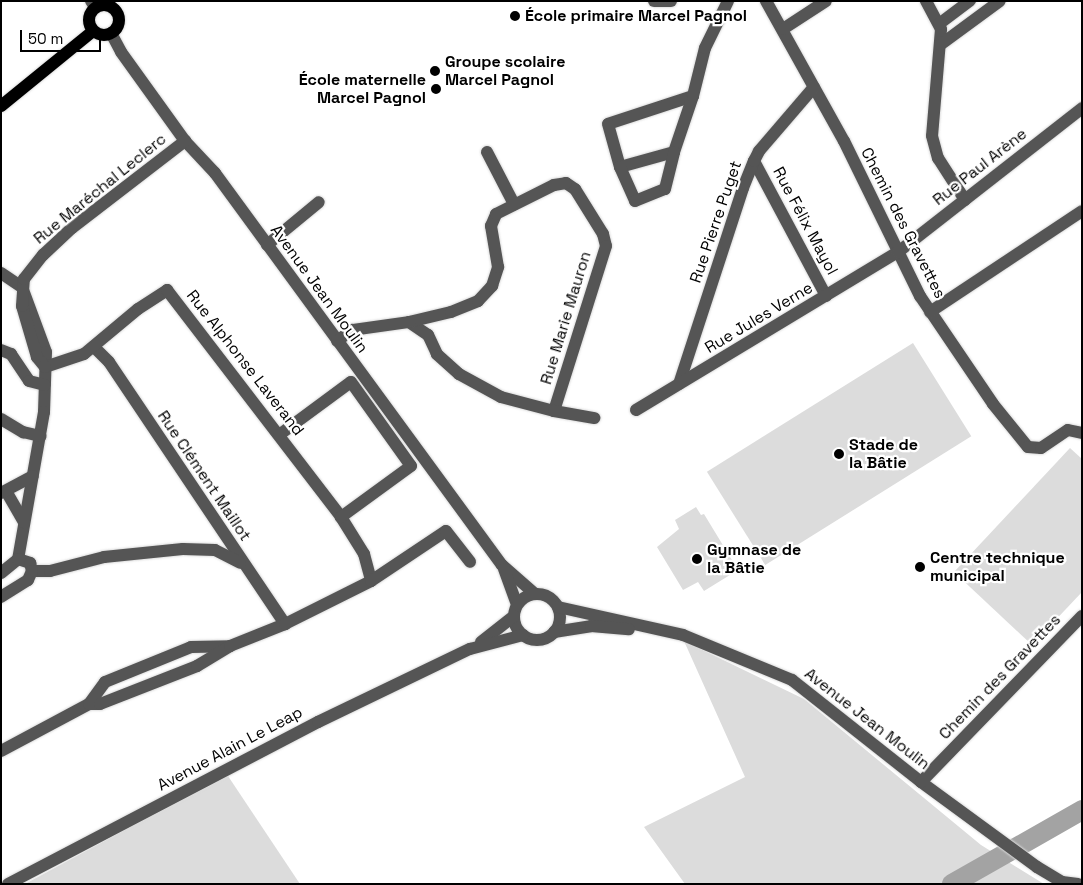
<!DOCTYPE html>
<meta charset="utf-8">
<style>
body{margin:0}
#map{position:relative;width:1083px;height:885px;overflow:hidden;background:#fff;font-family:"Space Grotesk",sans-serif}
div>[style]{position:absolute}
.green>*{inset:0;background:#dcdcdc;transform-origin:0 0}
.river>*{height:20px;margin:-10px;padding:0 10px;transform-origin:10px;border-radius:10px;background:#a3a3a3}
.roads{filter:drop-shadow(0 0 1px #dbdbdb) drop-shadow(0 0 1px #dbdbdb)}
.minor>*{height:12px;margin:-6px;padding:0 6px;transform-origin:6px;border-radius:6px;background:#555}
.minor>.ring{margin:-6px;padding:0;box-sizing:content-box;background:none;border:12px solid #555;border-radius:50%}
.major>*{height:12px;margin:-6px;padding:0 6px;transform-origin:6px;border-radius:6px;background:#000}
.major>.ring{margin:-6px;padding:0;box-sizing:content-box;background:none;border:12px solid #000;border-radius:50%}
.dots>*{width:14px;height:14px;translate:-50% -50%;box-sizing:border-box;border:2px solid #fff;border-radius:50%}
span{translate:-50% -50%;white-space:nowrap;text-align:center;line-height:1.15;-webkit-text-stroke:4.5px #fff;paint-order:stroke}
.poi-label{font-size:16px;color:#000;font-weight:700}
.left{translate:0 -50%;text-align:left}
.right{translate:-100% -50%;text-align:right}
.street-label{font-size:16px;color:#000}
.frame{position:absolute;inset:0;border:2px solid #000;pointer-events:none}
.scale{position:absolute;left:20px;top:30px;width:81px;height:22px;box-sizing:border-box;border:2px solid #000;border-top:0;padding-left:6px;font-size:15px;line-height:18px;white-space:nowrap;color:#000;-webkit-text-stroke:4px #fff;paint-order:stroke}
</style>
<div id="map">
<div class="green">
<div style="left:913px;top:343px;width:110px;height:243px;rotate:58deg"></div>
<div style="clip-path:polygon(1070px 448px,1082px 459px,1082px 592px,1032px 645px,954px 572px)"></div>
<div style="clip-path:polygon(696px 507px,701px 515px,704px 514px,738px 570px,704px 591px,698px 582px,683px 590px,657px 547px,679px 529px,675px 520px)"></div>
<div style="clip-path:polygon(684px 641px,804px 699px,981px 845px,1044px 884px,685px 884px,644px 827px,745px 777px)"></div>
<div style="clip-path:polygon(228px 776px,300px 884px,25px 884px,134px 825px)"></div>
</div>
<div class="river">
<div style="left:952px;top:884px;width:150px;rotate:-29.6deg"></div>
</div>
<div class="roads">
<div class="minor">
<div style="left:91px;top:1px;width:7px;rotate:56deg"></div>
<div style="left:104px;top:1px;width:5px;rotate:53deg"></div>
<div style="left:654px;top:1px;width:17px"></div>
<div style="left:766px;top:1px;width:160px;rotate:60.9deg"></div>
<div style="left:844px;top:141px;width:173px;rotate:63.9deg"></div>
<div style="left:920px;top:296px;width:130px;rotate:55.9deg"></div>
<div style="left:993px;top:404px;width:55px;rotate:50.9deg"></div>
<div style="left:1028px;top:447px;width:13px;rotate:4deg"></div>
<div style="left:1041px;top:448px;width:32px;rotate:-34deg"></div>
<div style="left:1068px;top:430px;width:14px;rotate:12deg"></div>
<div style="left:926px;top:1px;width:32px;rotate:62deg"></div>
<div style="left:941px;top:29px;width:107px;rotate:94.8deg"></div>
<div style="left:932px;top:136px;width:23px;rotate:75deg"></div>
<div style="left:938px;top:158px;width:50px;rotate:57.3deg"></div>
<div style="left:939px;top:24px;width:39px;rotate:-37deg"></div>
<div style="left:783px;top:29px;width:51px;rotate:-33.1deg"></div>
<div style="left:111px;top:33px;width:21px;rotate:62deg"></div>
<div style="left:121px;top:52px;width:110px;rotate:54.3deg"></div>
<div style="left:185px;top:141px;width:44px;rotate:46.8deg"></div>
<div style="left:215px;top:173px;width:486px;rotate:53.8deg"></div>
<div style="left:502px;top:565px;width:44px;rotate:41.3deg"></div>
<div style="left:940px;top:45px;width:74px;rotate:-36.3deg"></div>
<div style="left:693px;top:96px;width:89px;rotate:161.8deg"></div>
<div style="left:608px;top:124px;width:45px;rotate:74.4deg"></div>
<div style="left:620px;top:167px;width:56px;rotate:-15.5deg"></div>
<div style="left:674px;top:152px;width:59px;rotate:-71.3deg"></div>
<div style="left:693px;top:96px;width:49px;rotate:-76deg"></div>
<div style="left:705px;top:48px;width:52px;rotate:-63.9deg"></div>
<div style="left:487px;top:152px;width:59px;rotate:62.6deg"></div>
<div style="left:754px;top:161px;width:153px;rotate:61.9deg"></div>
<div style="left:620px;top:167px;width:37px;rotate:66deg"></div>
<div style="left:635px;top:201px;width:32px;rotate:-22deg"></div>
<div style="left:665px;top:189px;width:38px;rotate:-76deg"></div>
<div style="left:566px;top:183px;width:11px;rotate:34deg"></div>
<div style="left:575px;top:189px;width:53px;rotate:58.1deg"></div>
<div style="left:603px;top:234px;width:12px;rotate:76deg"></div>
<div style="left:606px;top:246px;width:173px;rotate:107.5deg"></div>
<div style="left:554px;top:411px;width:55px;rotate:-165.2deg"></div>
<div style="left:501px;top:397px;width:48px;rotate:-151.3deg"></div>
<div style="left:459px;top:374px;width:30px;rotate:-138deg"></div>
<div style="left:437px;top:354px;width:21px;rotate:-115deg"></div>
<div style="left:428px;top:335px;width:23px;rotate:-146deg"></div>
<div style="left:409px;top:322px;width:43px;rotate:-13.4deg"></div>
<div style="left:451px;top:312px;width:29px;rotate:-22deg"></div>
<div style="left:478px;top:301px;width:21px;rotate:-47deg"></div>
<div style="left:492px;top:286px;width:20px;rotate:-72deg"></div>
<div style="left:498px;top:267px;width:42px;rotate:-99.7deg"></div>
<div style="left:491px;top:226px;width:13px;rotate:-67deg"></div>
<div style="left:496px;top:214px;width:65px;rotate:-26.6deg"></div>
<div style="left:554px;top:185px;width:12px;rotate:-9deg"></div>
<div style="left:267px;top:245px;width:67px;rotate:-39.6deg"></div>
<div style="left:1px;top:273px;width:25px;rotate:34deg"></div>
<div style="left:22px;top:287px;width:69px;rotate:69.7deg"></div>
<div style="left:46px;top:352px;width:60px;rotate:91.9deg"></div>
<div style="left:44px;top:412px;width:149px;rotate:100deg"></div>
<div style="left:930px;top:312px;width:182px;rotate:-33.6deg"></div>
<div style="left:337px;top:341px;width:19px;rotate:-36deg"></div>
<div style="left:352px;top:330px;width:58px;rotate:-8deg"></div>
<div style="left:94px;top:347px;width:21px;rotate:45deg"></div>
<div style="left:109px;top:362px;width:316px;rotate:56.1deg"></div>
<div style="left:1px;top:350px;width:11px;rotate:22deg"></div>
<div style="left:11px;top:354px;width:32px;rotate:56deg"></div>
<div style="left:29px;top:381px;width:16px;rotate:14deg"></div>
<div style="left:45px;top:367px;width:41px;rotate:-18.4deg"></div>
<div style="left:84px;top:354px;width:70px;rotate:-39.8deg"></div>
<div style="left:138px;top:309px;width:35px;rotate:-33deg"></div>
<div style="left:167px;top:290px;width:286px;rotate:52.5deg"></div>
<div style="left:341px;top:517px;width:44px;rotate:58.1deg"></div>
<div style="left:364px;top:554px;width:28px;rotate:75deg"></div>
<div style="left:45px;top:367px;width:13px;rotate:-129deg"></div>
<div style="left:37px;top:357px;width:53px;rotate:-106.4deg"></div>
<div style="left:22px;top:306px;width:27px;rotate:-86deg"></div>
<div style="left:24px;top:279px;width:31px;rotate:-52deg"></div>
<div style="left:43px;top:255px;width:40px;rotate:-43deg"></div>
<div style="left:72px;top:228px;width:143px;rotate:-37.6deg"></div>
<div style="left:679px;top:384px;width:206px;rotate:-71.9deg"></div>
<div style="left:743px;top:188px;width:29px;rotate:-68deg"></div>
<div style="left:754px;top:161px;width:11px;rotate:-63deg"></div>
<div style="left:759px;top:151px;width:84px;rotate:-49.3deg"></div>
<div style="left:636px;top:410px;width:306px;rotate:-31.1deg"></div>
<div style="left:898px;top:252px;width:234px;rotate:-38deg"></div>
<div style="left:554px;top:411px;width:41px;rotate:9.9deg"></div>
<div style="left:1px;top:419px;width:26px;rotate:31deg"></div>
<div style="left:23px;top:432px;width:18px;rotate:13deg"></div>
<div style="left:279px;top:435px;width:89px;rotate:-36.4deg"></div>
<div style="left:351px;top:382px;width:103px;rotate:54.5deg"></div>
<div style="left:411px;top:466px;width:87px;rotate:143.9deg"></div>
<div style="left:6px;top:491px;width:36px;rotate:60deg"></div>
<div style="left:1px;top:493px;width:36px;rotate:-28deg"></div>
<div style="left:504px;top:569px;width:38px;rotate:70deg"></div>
<div style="left:32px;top:571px;width:18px"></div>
<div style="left:50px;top:571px;width:56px;rotate:-14.5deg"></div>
<div style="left:104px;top:557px;width:79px;rotate:-5.8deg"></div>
<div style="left:183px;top:549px;width:32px;rotate:2deg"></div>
<div style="left:215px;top:550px;width:28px;rotate:27deg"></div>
<div style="left:1px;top:573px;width:22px;rotate:-39deg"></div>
<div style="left:18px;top:559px;width:13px;rotate:18deg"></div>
<div style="left:30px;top:563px;width:8px;rotate:76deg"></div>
<div style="left:32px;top:571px;width:10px;rotate:114deg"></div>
<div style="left:28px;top:580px;width:32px;rotate:148deg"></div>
<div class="ring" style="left:514px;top:594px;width:34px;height:34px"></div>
<div style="left:558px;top:607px;width:128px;rotate:12.6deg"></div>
<div style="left:683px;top:635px;width:118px;rotate:22.4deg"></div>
<div style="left:792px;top:680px;width:164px;rotate:38.3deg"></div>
<div style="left:921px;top:782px;width:144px;rotate:36.2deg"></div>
<div style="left:1037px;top:867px;width:29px;rotate:31deg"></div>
<div style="left:1062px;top:882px;width:16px;rotate:7deg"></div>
<div style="left:554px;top:632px;width:37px;rotate:-9deg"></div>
<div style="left:591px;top:626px;width:38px;rotate:5deg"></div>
<div style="left:481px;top:642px;width:42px;rotate:-38.2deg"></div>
<div style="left:89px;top:704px;width:27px;rotate:-54deg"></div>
<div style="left:105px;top:682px;width:93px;rotate:-22.1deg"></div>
<div style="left:191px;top:647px;width:39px;rotate:-1deg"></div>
<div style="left:1px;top:751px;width:100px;rotate:-28.1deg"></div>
<div style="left:89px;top:704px;width:11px"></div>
<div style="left:100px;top:704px;width:104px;rotate:-21.4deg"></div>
<div style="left:197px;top:666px;width:39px;rotate:-31deg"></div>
<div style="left:230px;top:646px;width:59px;rotate:-21.8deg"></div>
<div style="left:285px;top:624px;width:96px;rotate:-26.6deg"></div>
<div style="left:371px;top:581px;width:90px;rotate:-33.7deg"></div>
<div style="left:446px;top:531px;width:39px;rotate:52deg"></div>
<div style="left:921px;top:782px;width:231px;rotate:-45.9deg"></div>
<div style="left:8px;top:884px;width:350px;rotate:-27.6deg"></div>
<div style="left:318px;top:722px;width:169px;rotate:-25.7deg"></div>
<div style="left:470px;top:649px;width:55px;rotate:-14.8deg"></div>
</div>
<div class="major">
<div class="ring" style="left:89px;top:5px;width:18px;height:18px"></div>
<div style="left:1px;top:106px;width:119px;rotate:-39.2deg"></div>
</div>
</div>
<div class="dots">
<div style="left:515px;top:16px;background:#000"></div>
<div style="left:435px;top:71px;background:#000"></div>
<div style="left:436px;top:89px;background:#000"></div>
<div style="left:839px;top:454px;background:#000"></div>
<div style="left:697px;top:559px;background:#000"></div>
<div style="left:920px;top:567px;background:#000"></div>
</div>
<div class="poi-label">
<span class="left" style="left:525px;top:16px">École primaire Marcel Pagnol</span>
<span class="left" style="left:445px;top:71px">Groupe scolaire<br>Marcel Pagnol</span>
<span class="right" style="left:426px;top:89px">École maternelle<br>Marcel Pagnol</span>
<span class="left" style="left:849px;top:454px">Stade de<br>la Bâtie</span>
<span class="left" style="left:707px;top:559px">Gymnase de<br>la Bâtie</span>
<span class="left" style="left:930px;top:567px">Centre technique<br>municipal</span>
</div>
<div class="street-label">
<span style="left:980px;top:167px;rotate:-38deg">Rue Paul Arène</span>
<span style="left:100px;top:189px;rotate:-39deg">Rue Maréchal Leclerc</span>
<span style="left:805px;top:221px;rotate:62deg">Rue Félix Mayol</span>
<span style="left:716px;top:222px;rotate:-71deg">Rue Pierre Puget</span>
<span style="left:903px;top:223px;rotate:63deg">Chemin des Gravettes</span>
<span style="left:319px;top:289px;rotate:54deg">Avenue Jean Moulin</span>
<span style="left:566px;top:318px;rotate:-73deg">Rue Marie Mauron</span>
<span style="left:759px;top:318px;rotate:-31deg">Rue Jules Verne</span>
<span style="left:245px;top:363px;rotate:52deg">Rue Alphonse Laverand</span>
<span style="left:204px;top:476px;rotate:56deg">Rue Clément Maillot</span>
<span style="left:1000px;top:677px;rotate:-46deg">Chemin des Gravettes</span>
<span style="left:867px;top:719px;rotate:38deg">Avenue Jean Moulin</span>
<span style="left:230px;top:749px;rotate:-28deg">Avenue Alain Le Leap</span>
</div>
<div class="frame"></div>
<div class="scale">50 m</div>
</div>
